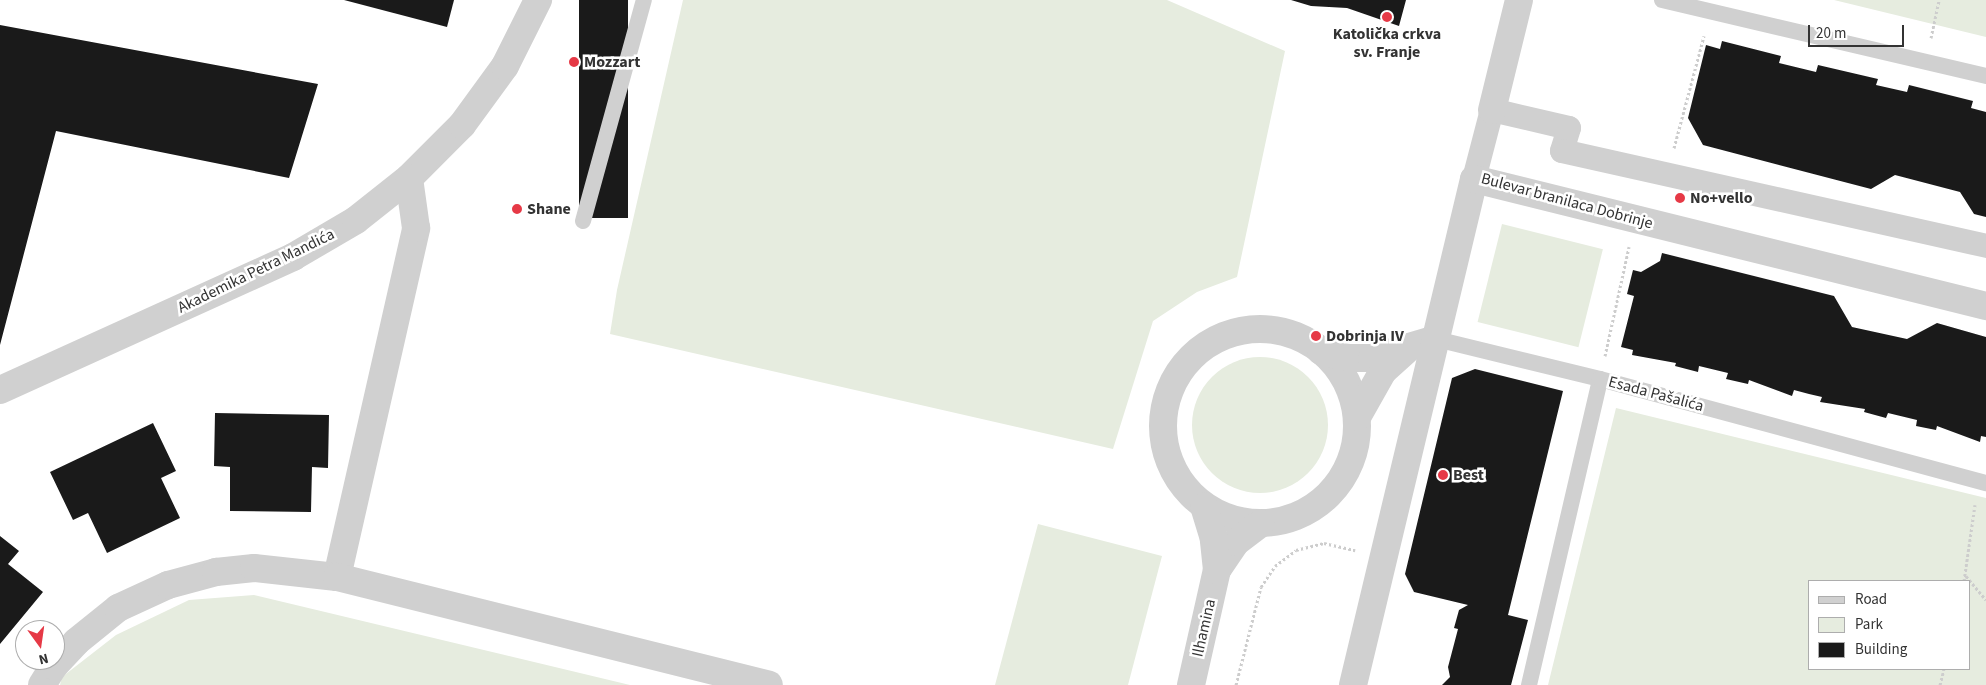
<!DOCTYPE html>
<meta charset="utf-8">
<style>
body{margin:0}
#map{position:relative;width:1986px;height:685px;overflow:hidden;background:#fff;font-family:"Source Sans 3",sans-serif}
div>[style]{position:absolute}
.green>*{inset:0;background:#e6ecdf;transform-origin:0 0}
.round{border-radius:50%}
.building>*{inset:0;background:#1a1a1a;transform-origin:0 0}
.path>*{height:3px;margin-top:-1.5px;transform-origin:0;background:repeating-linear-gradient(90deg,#cdcdcd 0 2.5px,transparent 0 5px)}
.service>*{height:16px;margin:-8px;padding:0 8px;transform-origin:8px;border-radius:8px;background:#d0d0d0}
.pedestrian>*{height:24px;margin:-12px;padding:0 12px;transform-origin:12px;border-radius:12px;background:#d0d0d0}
.minor>*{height:28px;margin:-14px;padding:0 14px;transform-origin:14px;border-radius:14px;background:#d0d0d0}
.minor>.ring{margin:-14px;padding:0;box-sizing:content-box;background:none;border:28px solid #d0d0d0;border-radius:50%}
.dots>*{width:14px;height:14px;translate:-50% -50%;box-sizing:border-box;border:2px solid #fff;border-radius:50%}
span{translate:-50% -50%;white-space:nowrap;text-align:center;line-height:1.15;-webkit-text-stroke:5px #fff;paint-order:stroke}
.poi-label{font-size:16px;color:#333;font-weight:700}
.left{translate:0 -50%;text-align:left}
.street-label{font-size:16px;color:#333}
.legend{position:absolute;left:1808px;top:580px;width:162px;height:90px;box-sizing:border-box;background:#fff;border:1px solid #adadad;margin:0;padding:6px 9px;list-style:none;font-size:15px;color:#333}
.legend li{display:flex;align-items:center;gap:10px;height:25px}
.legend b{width:25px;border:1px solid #adadad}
.north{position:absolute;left:15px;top:620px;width:50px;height:50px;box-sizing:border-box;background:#fff;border:1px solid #adadad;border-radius:50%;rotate:166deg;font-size:14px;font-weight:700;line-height:20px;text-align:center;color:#333}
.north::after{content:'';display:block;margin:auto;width:18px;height:22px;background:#e63946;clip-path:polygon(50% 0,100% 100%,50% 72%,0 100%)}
.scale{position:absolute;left:1808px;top:25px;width:96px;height:22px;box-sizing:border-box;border:2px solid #333;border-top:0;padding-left:6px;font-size:15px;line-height:18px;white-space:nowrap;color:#333;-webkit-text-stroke:4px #fff;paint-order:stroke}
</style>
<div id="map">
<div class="green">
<div style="clip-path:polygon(683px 0,1167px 0,1285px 51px,1237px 277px,1197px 292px,1153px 321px,1113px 449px,610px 334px,617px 290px)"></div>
<div style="clip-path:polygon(1834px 0,1986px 0,1986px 37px)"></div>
<div style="left:1502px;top:224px;width:104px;height:101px;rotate:14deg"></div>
<div class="round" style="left:1192px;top:357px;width:136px;height:136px"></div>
<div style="clip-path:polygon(evenodd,1616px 408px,1986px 498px,1986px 685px,1548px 685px,1616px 408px,1810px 581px,1970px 581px,1970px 669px,1810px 669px,1810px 581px)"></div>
<div style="clip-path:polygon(1038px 524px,1162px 556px,1128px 685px,995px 685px)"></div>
<div style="clip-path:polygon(254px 595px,630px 685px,60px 685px,62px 677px,116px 635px,189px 600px)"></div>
</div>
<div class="building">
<div style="clip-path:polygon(344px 0,454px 0,447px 27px)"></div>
<div style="left:579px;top:0;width:49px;height:218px"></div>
<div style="clip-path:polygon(1291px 0,1406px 0,1399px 26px,1347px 8px,1311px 6px)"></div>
<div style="clip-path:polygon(0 25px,318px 84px,289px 178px,56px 131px,0 345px)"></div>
<div style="clip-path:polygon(1722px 41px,1781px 56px,1779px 63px,1816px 72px,1818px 65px,1878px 79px,1876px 85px,1907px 92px,1909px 85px,1973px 101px,1971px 108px,1986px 112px,1986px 217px,1974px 214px,1960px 192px,1895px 175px,1871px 189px,1703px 145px,1688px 118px,1706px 45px,1720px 49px)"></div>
<div style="clip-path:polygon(1662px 253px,1834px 296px,1852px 327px,1907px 339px,1937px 323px,1986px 337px,1986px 437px,1981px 436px,1980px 442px,1937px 426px,1936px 430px,1916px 426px,1917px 420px,1888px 413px,1886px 418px,1864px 412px,1865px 409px,1820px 402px,1822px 397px,1809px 394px,1794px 390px,1792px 396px,1749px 380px,1748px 384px,1726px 379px,1728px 373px,1699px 366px,1698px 372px,1675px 366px,1676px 363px,1632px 355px,1633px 350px,1621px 347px,1634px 296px,1627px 294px,1633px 270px,1641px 272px,1660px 261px)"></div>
<div style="clip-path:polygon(1475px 369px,1563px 391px,1508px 615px,1528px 620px,1511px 685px,1442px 685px,1450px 677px,1448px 667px,1458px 629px,1454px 628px,1459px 610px,1468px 605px,1414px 592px,1405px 574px,1452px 378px)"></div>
<div style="clip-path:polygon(215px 413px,329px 415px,328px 468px,312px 467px,311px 512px,230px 511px,230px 467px,214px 466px)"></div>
<div style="clip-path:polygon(153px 423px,176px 471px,161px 478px,180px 518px,107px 553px,88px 513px,73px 520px,50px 472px)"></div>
<div style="clip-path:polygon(0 536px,19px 551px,8px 564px,43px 592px,0 644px)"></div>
</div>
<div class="path">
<div style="left:1931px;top:38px;width:39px;rotate:-78deg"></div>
<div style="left:1674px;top:148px;width:116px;rotate:-75deg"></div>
<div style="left:1605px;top:356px;width:112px;rotate:-77.6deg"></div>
<div style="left:1966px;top:576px;width:31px;rotate:50deg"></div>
<div style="left:1964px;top:581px;width:77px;rotate:-81.8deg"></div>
<div style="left:1236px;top:685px;width:101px;rotate:-75.7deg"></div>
<div style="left:1261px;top:587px;width:25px;rotate:-56deg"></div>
<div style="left:1275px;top:566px;width:26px;rotate:-37deg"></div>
<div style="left:1296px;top:550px;width:29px;rotate:-14deg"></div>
<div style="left:1324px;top:543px;width:32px;rotate:13deg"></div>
<div style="left:1940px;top:685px;width:16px;rotate:-76deg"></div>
</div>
<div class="service">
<div style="left:1662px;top:0;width:333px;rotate:13.2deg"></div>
<div style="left:583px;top:221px;width:229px;rotate:-74.6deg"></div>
<div style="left:1436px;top:339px;width:169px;rotate:13.7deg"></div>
<div style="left:1529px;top:685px;width:314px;rotate:-76.9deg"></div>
<div style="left:1600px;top:379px;width:400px;rotate:15.1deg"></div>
</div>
<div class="pedestrian">
<div style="left:1474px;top:179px;width:71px;rotate:-75.4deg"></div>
<div style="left:1492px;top:110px;width:79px;rotate:13.2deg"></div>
<div style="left:1569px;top:128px;width:24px;rotate:107deg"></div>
<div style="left:1562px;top:151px;width:435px;rotate:12.6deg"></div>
</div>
<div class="minor">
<div style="left:1492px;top:110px;width:113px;rotate:-76.2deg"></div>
<div class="ring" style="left:1163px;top:329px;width:166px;height:166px"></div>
<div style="left:1321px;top:351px;width:29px;rotate:14deg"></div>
<div style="left:1349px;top:358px;width:23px"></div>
<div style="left:1372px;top:358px;width:67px;rotate:-16.5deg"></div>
<div style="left:0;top:390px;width:322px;rotate:-24.4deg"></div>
<div style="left:293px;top:257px;width:73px;rotate:-30.4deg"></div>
<div style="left:356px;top:220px;width:68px;rotate:-38.4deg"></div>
<div style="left:409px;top:178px;width:75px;rotate:-45deg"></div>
<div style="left:462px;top:125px;width:73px;rotate:-53.9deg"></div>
<div style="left:505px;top:66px;width:74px;rotate:-63.4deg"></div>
<div style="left:1357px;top:417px;width:53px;rotate:-60.5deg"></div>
<div style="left:1383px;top:371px;width:31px;rotate:-42deg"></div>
<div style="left:1217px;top:570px;width:34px;rotate:-56deg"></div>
<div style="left:1236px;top:542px;width:31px;rotate:-37deg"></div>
<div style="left:337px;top:577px;width:358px;rotate:-77.2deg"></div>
<div style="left:416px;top:228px;width:50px;rotate:-98deg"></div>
<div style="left:42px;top:685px;width:22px;rotate:-58deg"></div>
<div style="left:54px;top:666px;width:33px;rotate:-47deg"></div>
<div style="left:76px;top:642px;width:54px;rotate:-39deg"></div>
<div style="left:118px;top:608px;width:55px;rotate:-24.7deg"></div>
<div style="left:168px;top:585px;width:50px;rotate:-15.2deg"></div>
<div style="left:216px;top:572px;width:38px;rotate:-6deg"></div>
<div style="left:254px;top:568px;width:83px;rotate:6.2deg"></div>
<div style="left:337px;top:577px;width:445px;rotate:14deg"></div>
<div style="left:1191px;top:685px;width:118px;rotate:-77.3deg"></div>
<div style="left:1217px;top:570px;width:31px;rotate:-96deg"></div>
<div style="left:1214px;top:539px;width:34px;rotate:-107deg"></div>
<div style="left:1353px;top:685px;width:520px;rotate:-76.55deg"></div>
<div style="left:1474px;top:179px;width:528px;rotate:13.93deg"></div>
</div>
<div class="dots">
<div style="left:1387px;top:17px;background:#e63946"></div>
<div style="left:574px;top:62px;background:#e63946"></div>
<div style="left:1680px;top:198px;background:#e63946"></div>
<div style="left:517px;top:209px;background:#e63946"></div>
<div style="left:1316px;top:336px;background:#e63946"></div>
<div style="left:1443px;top:475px;background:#e63946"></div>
</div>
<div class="poi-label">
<span style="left:1387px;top:43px">Katolička crkva<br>sv. Franje</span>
<span class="left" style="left:584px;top:62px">Mozzart</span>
<span class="left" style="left:1690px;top:198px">No+vello</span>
<span class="left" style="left:527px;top:209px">Shane</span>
<span class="left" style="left:1326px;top:336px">Dobrinja IV</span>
<span class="left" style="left:1453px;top:475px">Best</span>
</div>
<div class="street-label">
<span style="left:1567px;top:201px;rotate:15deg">Bulevar branilaca Dobrinje</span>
<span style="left:256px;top:271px;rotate:-26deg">Akademika Petra Mandića</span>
<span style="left:1656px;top:394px;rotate:15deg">Esada Pašalića</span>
<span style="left:1204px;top:628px;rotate:-77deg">Ilhamina</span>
</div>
<ul class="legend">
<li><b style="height:6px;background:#d0d0d0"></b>Road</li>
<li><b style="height:14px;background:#e6ecdf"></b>Park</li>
<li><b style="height:14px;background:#1a1a1a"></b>Building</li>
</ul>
<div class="north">N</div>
<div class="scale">20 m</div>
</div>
